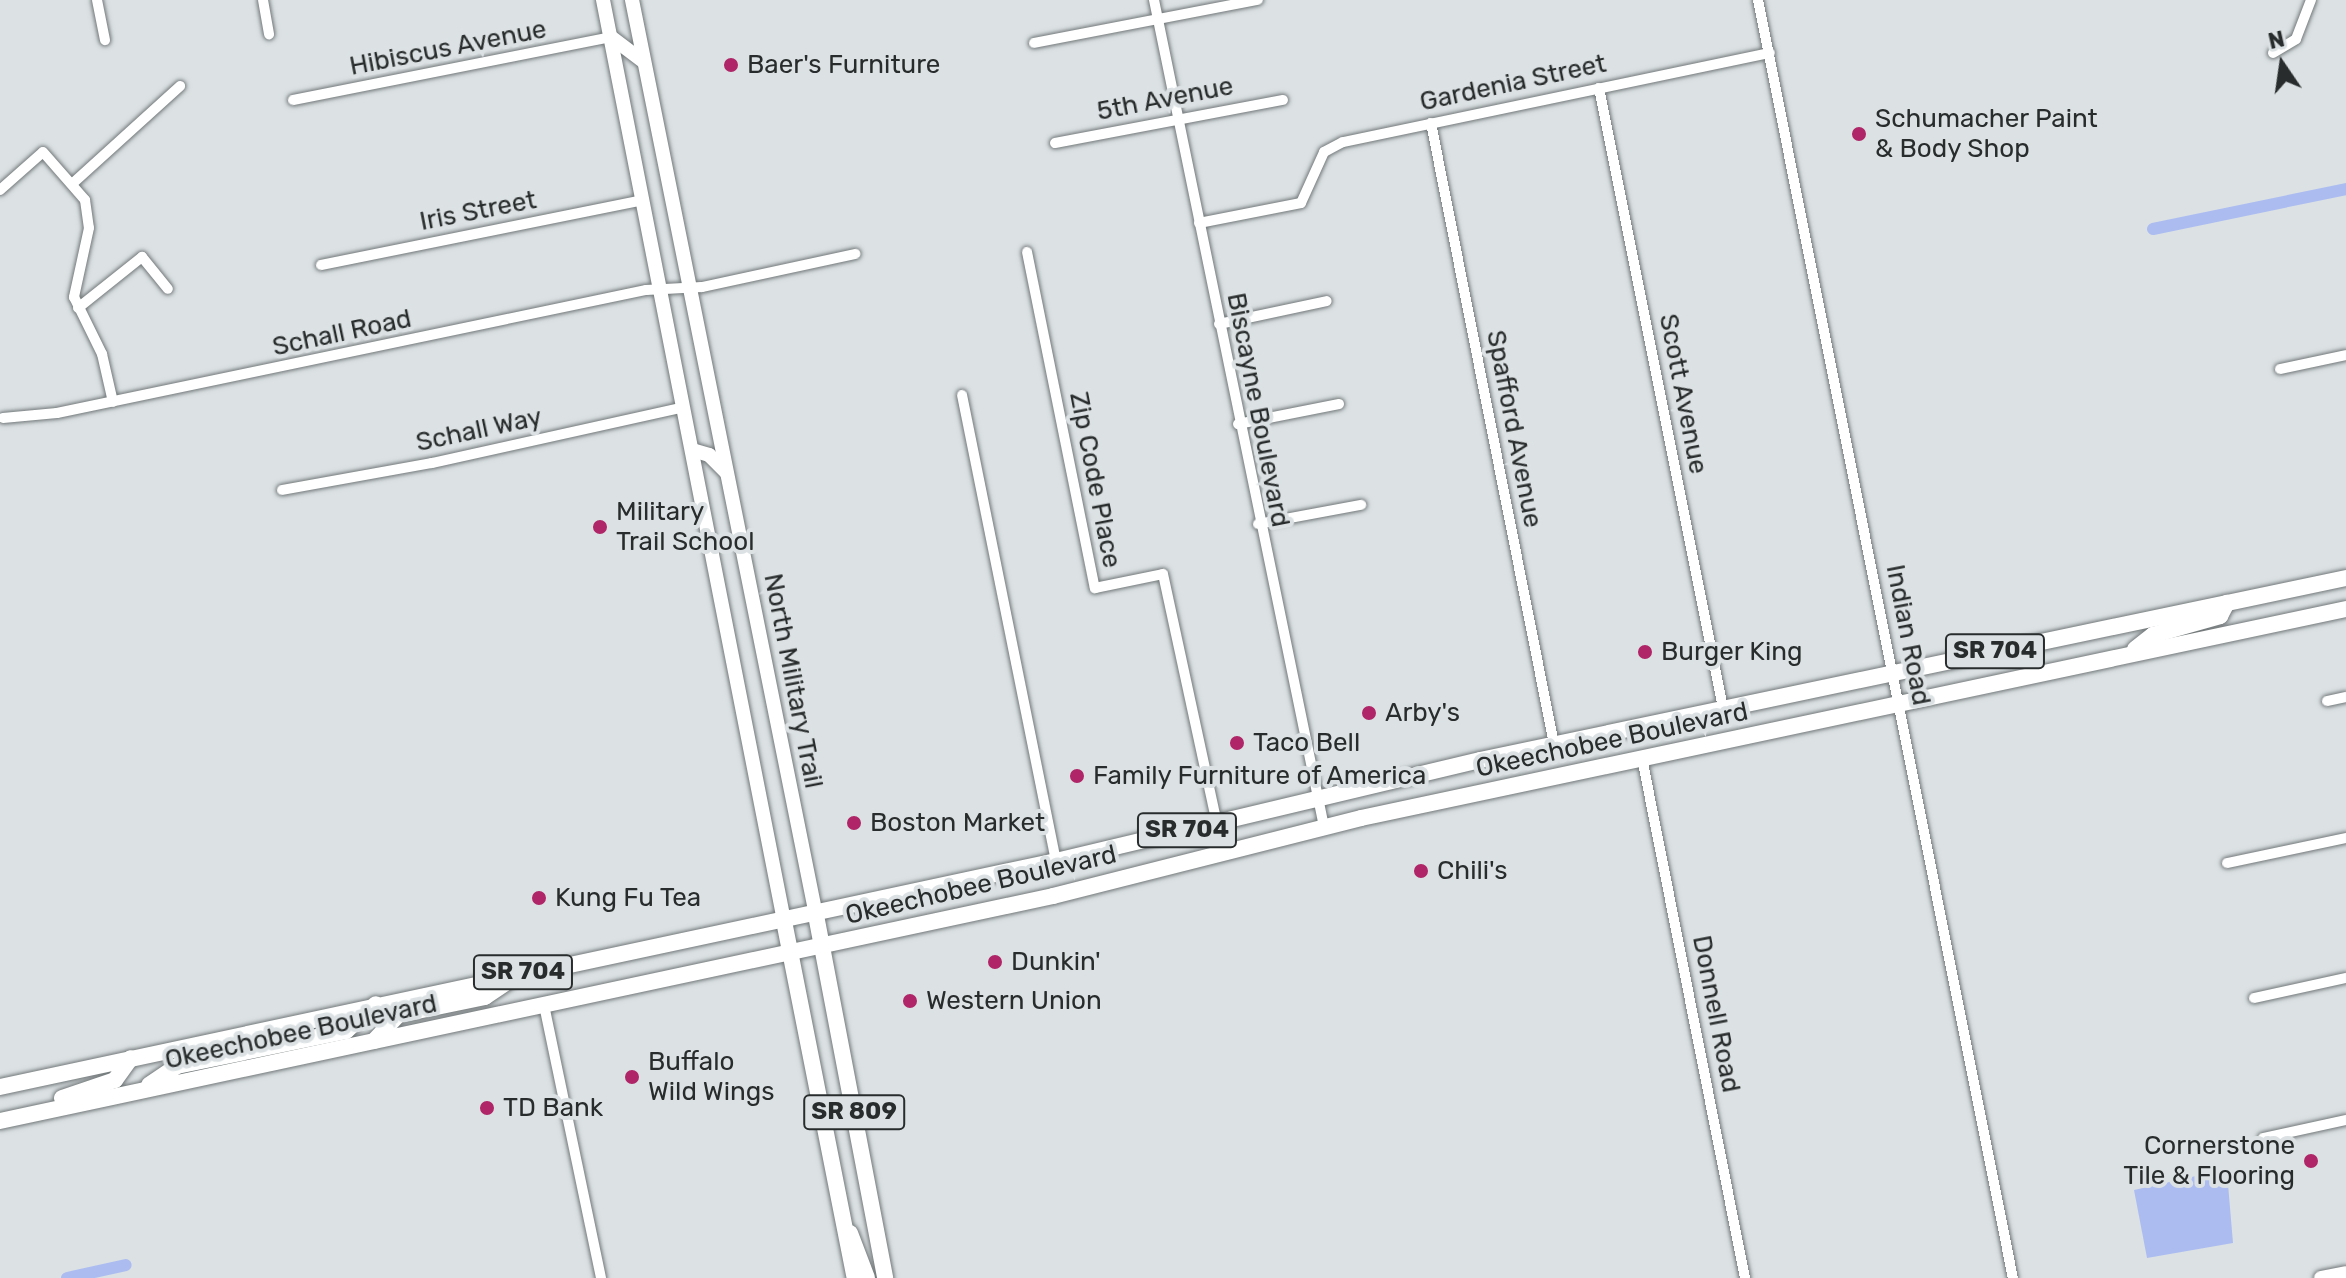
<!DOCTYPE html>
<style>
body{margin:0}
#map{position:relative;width:2346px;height:1278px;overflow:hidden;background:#dce2e4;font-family:Rubik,sans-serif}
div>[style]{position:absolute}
.water>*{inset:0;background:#acbcf1}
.canal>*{height:12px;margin:-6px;padding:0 6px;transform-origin:6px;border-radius:6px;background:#acbcf1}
.roads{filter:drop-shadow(0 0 2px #727879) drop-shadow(0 0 2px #727879)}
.street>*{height:10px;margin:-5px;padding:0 5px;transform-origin:5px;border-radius:5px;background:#fff}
.secondary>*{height:14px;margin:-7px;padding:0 7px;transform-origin:7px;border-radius:7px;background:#fff}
.primary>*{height:16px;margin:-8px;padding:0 8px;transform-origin:8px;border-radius:8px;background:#fff}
.dots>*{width:22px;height:22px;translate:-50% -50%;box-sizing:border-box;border:4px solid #dce2e4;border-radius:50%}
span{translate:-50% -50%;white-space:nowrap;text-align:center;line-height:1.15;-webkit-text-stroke:8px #dce2e4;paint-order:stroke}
.shield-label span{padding:2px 6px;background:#dce2e4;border:2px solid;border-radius:6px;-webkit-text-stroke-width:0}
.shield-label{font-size:24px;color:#292c2c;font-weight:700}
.street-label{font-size:26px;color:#292c2c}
.poi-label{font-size:26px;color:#292c2c}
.left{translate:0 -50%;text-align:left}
.right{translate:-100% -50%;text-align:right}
.north{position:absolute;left:2242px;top:24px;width:80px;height:80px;-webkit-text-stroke:6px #dce2e4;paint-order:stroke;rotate:347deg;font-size:22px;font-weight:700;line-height:32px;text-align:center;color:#292c2c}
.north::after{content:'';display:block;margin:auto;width:28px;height:36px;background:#292c2c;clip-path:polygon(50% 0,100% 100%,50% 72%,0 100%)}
</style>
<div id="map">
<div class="water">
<div style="clip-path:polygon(2209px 1173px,2225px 1176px,2228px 1184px,2233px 1243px,2147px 1258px,2134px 1190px)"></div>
</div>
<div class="canal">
<div style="left:2153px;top:229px;width:197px;rotate:-11.7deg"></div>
<div style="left:67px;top:1278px;width:60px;rotate:-12.4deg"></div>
</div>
<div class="roads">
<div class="street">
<div style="left:97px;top:0;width:41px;rotate:78.7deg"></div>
<div style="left:263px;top:0;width:35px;rotate:80deg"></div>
<div style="left:1154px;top:0;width:844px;rotate:78.38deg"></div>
<div style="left:1758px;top:0;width:1303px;rotate:78.72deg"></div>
<div style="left:1034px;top:43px;width:228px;rotate:-10.9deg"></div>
<div style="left:2273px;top:53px;width:27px;rotate:-31deg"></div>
<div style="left:2296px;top:39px;width:42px;rotate:-69deg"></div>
<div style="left:1599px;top:88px;width:632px;rotate:78.69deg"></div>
<div style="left:293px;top:100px;width:324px;rotate:-11.2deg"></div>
<div style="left:1431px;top:123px;width:633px;rotate:78.8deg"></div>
<div style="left:1055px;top:143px;width:232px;rotate:-10.7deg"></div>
<div style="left:72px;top:184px;width:146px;rotate:-42.2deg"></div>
<div style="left:0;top:190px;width:57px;rotate:-41.5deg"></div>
<div style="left:43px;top:152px;width:64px;rotate:48.8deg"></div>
<div style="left:85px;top:200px;width:28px;rotate:82deg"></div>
<div style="left:89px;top:228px;width:71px;rotate:102.3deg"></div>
<div style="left:74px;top:297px;width:64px;rotate:63.8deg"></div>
<div style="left:102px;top:354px;width:49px;rotate:77.1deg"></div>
<div style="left:1199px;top:223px;width:104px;rotate:-11.1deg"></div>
<div style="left:1301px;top:203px;width:56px;rotate:-65.7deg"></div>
<div style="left:1324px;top:152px;width:21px;rotate:-28deg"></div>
<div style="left:1343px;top:142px;width:436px;rotate:-11.8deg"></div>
<div style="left:1027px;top:252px;width:343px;rotate:78.6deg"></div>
<div style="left:1095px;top:588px;width:69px;rotate:-11.6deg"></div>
<div style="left:1163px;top:574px;width:255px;rotate:77.8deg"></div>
<div style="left:321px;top:265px;width:329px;rotate:-11.4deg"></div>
<div style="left:78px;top:308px;width:82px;rotate:-38.6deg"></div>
<div style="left:142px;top:257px;width:41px;rotate:50.9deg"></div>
<div style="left:1219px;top:324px;width:110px;rotate:-12deg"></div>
<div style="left:2280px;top:369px;width:67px;rotate:-12deg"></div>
<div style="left:962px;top:395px;width:475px;rotate:78.6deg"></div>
<div style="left:3px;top:418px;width:54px;rotate:-5.3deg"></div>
<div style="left:57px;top:413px;width:602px;rotate:-11.8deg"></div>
<div style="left:646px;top:290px;width:56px;rotate:-3.1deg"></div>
<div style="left:702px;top:287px;width:157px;rotate:-12.2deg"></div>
<div style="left:1238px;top:424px;width:103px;rotate:-11.2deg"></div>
<div style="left:282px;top:490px;width:152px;rotate:-10.2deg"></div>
<div style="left:432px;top:463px;width:258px;rotate:-12.5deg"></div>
<div style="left:1258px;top:524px;width:105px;rotate:-10.5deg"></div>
<div style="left:2327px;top:701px;width:19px;rotate:-12deg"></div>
<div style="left:1642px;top:758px;width:530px;rotate:78.8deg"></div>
<div style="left:2227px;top:863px;width:122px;rotate:-11.9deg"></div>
<div style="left:2254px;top:998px;width:94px;rotate:-12.3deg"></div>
<div style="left:544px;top:1005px;width:279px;rotate:78.2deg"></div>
<div style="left:2263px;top:1138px;width:85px;rotate:-12.2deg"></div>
</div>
<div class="secondary">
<div style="left:603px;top:0;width:934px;rotate:78.88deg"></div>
<div style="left:632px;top:0;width:928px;rotate:78.63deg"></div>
<div style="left:611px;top:37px;width:41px;rotate:37.1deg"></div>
<div style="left:692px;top:450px;width:18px;rotate:16deg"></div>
<div style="left:709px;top:455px;width:24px;rotate:45deg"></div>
<div style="left:2321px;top:1278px;width:25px;rotate:-11deg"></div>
</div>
<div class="primary">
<div style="left:2135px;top:649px;width:23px;rotate:-38deg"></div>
<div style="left:2153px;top:635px;width:70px;rotate:-15.8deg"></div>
<div style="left:2220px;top:616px;width:15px;rotate:-62deg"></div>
<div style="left:815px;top:910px;width:375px;rotate:79.2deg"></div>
<div style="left:783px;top:916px;width:369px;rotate:78.8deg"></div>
<div style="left:374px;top:1041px;width:35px;rotate:-47deg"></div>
<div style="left:398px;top:1015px;width:89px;rotate:-11.7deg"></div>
<div style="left:485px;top:997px;width:41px;rotate:-34.1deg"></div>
<div style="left:149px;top:1085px;width:34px;rotate:-34deg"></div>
<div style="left:177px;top:1066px;width:173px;rotate:-11.7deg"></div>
<div style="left:346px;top:1031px;width:40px;rotate:-42deg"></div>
<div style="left:0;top:1087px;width:1080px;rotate:-12.08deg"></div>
<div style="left:1056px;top:861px;width:436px;rotate:-13.4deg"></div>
<div style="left:1480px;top:760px;width:885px;rotate:-11.87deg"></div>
<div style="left:62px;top:1098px;width:56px;rotate:-18.8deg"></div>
<div style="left:115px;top:1080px;width:27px;rotate:-54deg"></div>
<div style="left:0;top:1121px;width:1077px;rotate:-12.06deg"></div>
<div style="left:1053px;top:896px;width:318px;rotate:-14.2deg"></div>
<div style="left:1361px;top:818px;width:1007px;rotate:-11.98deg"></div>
<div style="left:850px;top:1233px;width:48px;rotate:69.3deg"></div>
</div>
</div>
<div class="dots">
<div style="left:731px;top:65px;background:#af2567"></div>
<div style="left:1859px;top:134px;background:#af2567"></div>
<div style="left:600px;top:527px;background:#af2567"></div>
<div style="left:1645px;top:652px;background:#af2567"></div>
<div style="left:1369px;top:713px;background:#af2567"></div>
<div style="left:1237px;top:743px;background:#af2567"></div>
<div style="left:1077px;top:776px;background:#af2567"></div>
<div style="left:854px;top:823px;background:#af2567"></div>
<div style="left:1421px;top:871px;background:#af2567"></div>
<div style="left:539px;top:898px;background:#af2567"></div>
<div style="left:995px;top:962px;background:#af2567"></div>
<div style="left:910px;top:1001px;background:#af2567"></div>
<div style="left:632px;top:1077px;background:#af2567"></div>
<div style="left:487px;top:1108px;background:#af2567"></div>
<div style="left:2311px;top:1161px;background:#af2567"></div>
</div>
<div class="shield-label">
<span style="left:1995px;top:651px">SR 704</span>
<span style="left:1187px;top:830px">SR 704</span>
<span style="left:523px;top:972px">SR 704</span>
<span style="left:854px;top:1112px">SR 809</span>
</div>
<div class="street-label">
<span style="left:448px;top:48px;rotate:-11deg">Hibiscus Avenue</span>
<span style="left:1513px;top:83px;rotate:-12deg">Gardenia Street</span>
<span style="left:1165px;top:99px;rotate:-11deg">5th Avenue</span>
<span style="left:478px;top:211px;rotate:-11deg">Iris Street</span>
<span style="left:342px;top:333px;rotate:-12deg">Schall Road</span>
<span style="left:1683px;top:394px;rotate:79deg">Scott Avenue</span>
<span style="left:1258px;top:410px;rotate:79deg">Biscayne Boulevard</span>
<span style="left:1514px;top:429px;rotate:79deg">Spafford Avenue</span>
<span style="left:479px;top:430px;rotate:-12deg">Schall Way</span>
<span style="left:1095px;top:480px;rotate:79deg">Zip Code Place</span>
<span style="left:1908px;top:635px;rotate:79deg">Indian Road</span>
<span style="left:793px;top:681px;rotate:79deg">North Military Trail</span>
<span style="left:1612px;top:740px;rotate:-12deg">Okeechobee Boulevard</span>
<span style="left:981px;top:885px;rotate:-13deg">Okeechobee Boulevard</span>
<span style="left:1716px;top:1014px;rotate:79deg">Donnell Road</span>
<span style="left:301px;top:1032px;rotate:-12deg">Okeechobee Boulevard</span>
</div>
<div class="poi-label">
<span class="left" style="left:747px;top:65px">Baer's Furniture</span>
<span class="left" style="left:1875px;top:134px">Schumacher Paint<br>&amp; Body Shop</span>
<span class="left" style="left:616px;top:527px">Military<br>Trail School</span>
<span class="left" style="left:1661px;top:652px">Burger King</span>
<span class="left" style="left:1385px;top:713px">Arby's</span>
<span class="left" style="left:1253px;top:743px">Taco Bell</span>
<span class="left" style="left:1093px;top:776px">Family Furniture of America</span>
<span class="left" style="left:870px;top:823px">Boston Market</span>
<span class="left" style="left:1437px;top:871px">Chili's</span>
<span class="left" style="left:555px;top:898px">Kung Fu Tea</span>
<span class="left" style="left:1011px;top:962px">Dunkin'</span>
<span class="left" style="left:926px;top:1001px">Western Union</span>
<span class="left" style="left:648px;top:1077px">Buffalo<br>Wild Wings</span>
<span class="left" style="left:503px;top:1108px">TD Bank</span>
<span class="right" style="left:2295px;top:1161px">Cornerstone<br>Tile &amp; Flooring</span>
</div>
<div class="north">N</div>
</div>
